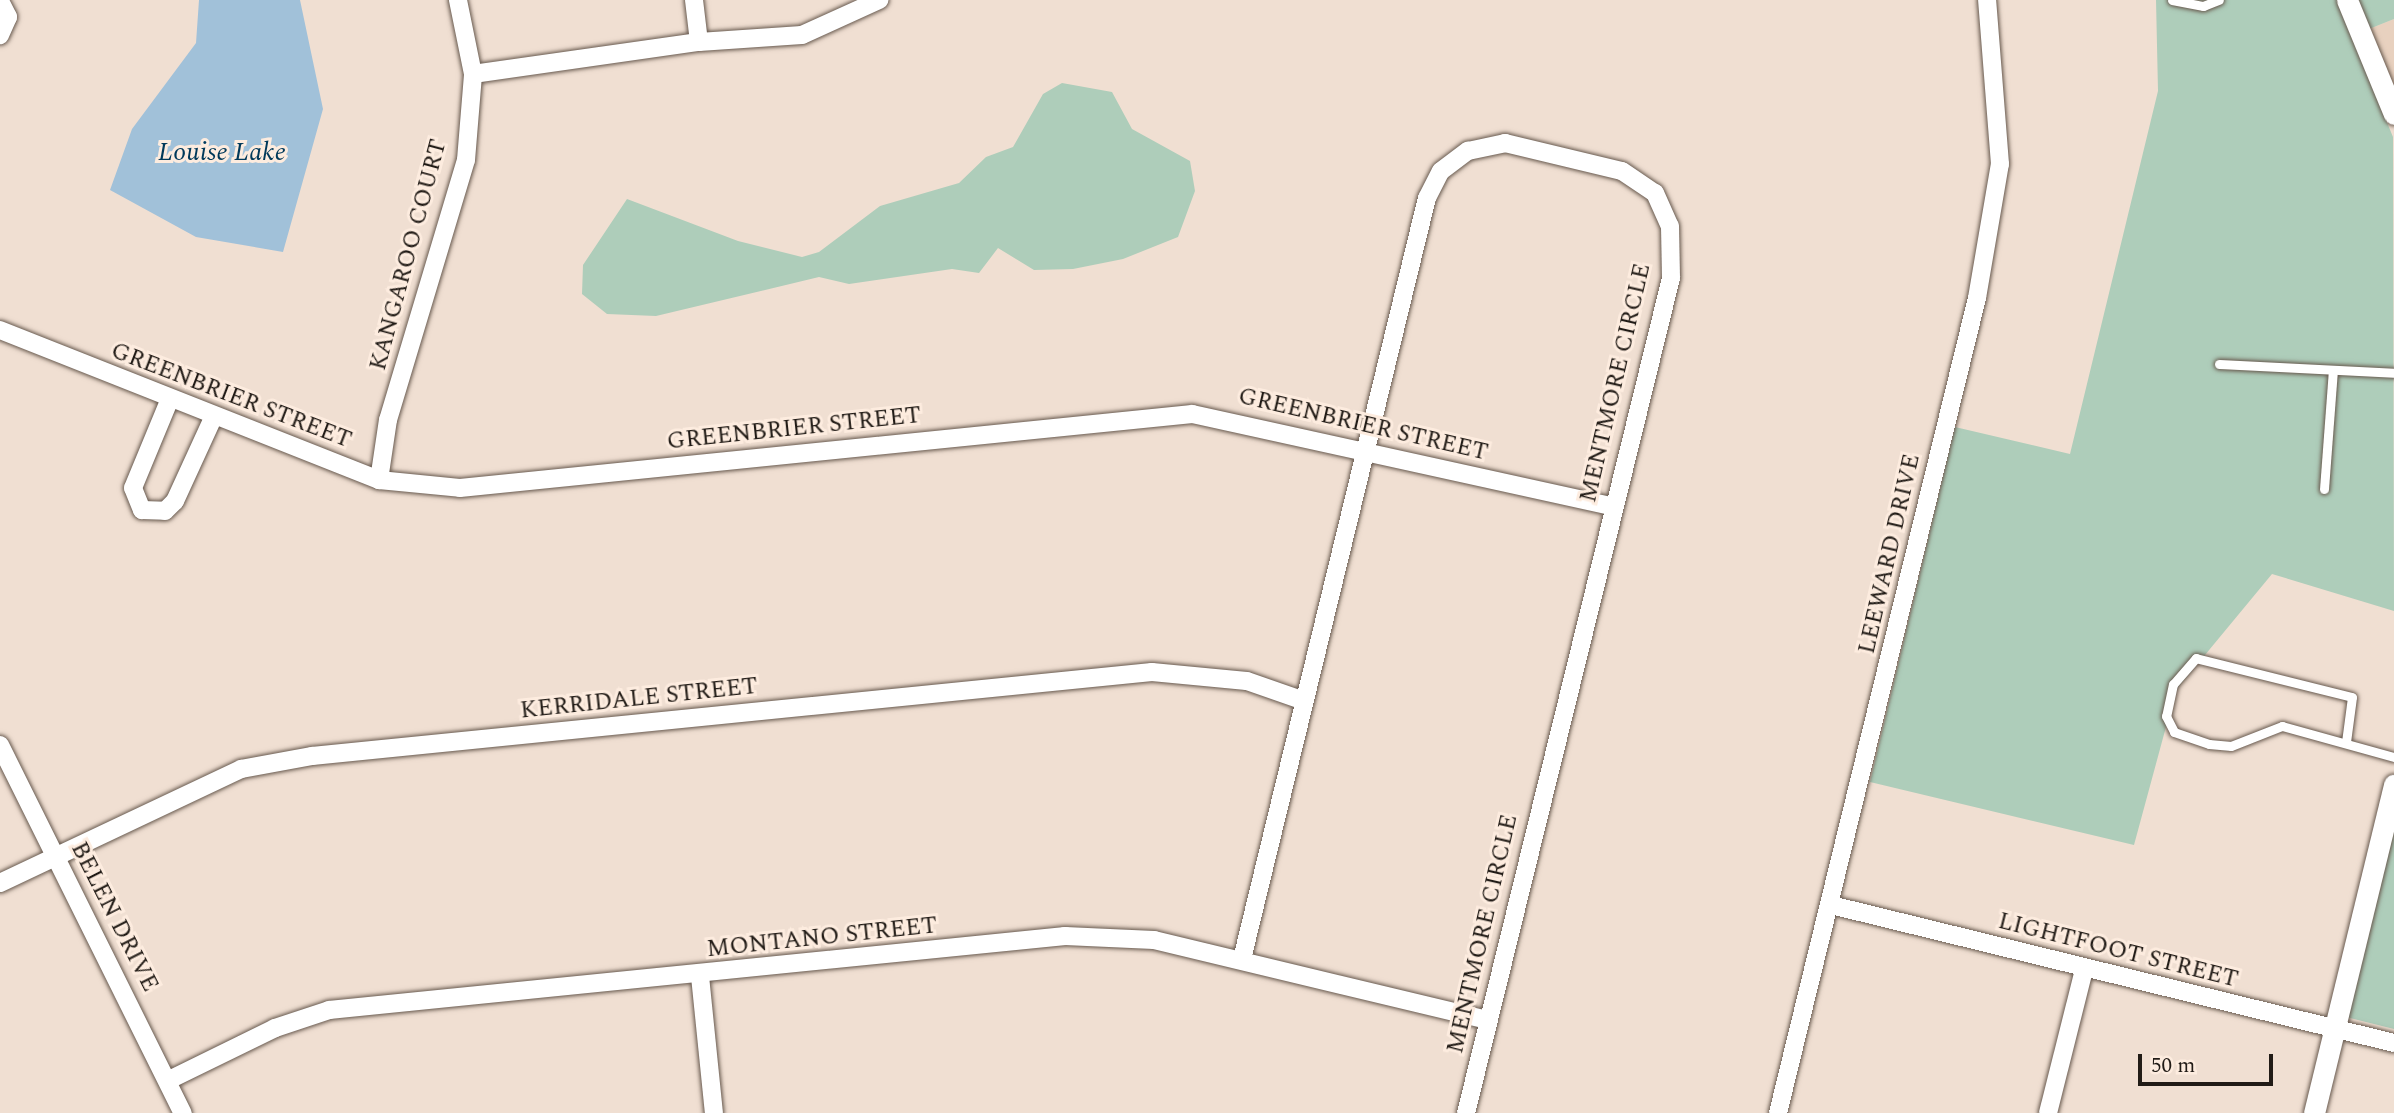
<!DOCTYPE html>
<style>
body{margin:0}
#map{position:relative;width:2394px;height:1113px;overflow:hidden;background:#f0dfd2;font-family:Spectral,serif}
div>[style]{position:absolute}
.built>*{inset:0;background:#e8d1bf}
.green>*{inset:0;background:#aecdba}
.water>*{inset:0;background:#a1c1d9}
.roads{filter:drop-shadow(0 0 2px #67594e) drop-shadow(0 0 2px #67594e)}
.service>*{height:9px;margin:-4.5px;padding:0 4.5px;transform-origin:4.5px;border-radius:4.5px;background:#fff}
.minor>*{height:18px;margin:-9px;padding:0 9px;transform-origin:9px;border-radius:9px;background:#fff}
.tertiary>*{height:21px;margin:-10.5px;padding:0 10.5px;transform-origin:10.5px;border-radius:10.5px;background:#fff}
span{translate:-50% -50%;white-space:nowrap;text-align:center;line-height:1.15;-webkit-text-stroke:6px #fdecdf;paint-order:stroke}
.street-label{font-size:24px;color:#211b16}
.water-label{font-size:26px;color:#00395a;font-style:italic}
.scale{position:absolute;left:2138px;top:1054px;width:135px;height:32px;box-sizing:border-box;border:4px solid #211b16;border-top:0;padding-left:9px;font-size:21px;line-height:24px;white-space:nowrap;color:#211b16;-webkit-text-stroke:5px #fdecdf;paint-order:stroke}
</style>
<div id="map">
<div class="built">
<div style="clip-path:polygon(2394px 19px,2394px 89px,2369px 29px)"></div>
</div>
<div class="green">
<div style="clip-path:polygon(2156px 0,2337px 0,2393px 137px,2394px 611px,2272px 574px,2176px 690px,2134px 845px,1870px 782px,1955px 427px,2070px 454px,2158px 91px)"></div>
<div style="clip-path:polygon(2358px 0,2394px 0,2394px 19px,2369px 29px)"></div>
<div style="clip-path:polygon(1062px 83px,1112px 92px,1132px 129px,1190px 161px,1195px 191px,1178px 237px,1123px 259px,1073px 269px,1034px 270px,998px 248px,979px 273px,952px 269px,849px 284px,819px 277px,656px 316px,607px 314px,582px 294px,583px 265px,627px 199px,738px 241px,802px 257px,819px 252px,880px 206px,959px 183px,986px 157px,1013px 147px,1043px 94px)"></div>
<div style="clip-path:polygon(2394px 823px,2394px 1029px,2346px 1017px)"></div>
</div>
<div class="water">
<div style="clip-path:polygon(199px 0,300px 0,323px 109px,283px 252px,196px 237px,110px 190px,132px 129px,196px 43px)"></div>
</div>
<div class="roads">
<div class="service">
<div style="left:2172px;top:0;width:32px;rotate:11deg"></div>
<div style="left:2203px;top:6px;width:17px;rotate:-21deg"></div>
<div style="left:2219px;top:364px;width:175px;rotate:2.9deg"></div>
<div style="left:2324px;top:489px;width:119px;rotate:-85.7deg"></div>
<div style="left:2346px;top:742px;width:45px;rotate:-82.4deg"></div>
<div style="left:2352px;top:697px;width:161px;rotate:-166deg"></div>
<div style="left:2196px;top:658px;width:35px;rotate:131deg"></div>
<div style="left:2173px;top:684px;width:33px;rotate:102deg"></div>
<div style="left:2166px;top:716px;width:18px;rotate:63deg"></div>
<div style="left:2174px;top:732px;width:37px;rotate:19deg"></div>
<div style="left:2209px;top:744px;width:22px;rotate:5deg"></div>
<div style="left:2231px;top:746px;width:55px;rotate:-21.4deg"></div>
<div style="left:2282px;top:726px;width:116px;rotate:15.5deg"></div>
</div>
<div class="minor">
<div style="left:694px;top:0;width:42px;rotate:83.2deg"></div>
<div style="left:0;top:1px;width:18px;rotate:63deg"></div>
<div style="left:8px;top:17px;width:20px;rotate:114deg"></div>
<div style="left:473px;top:74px;width:228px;rotate:-8.1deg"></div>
<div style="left:699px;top:42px;width:103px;rotate:-3.9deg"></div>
<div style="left:802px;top:35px;width:85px;rotate:-24.4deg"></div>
<div style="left:0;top:330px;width:408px;rotate:21.6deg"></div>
<div style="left:379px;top:480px;width:81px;rotate:5.6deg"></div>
<div style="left:460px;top:488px;width:736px;rotate:-5.77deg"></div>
<div style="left:1192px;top:414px;width:429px;rotate:12.4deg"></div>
<div style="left:169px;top:401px;width:94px;rotate:112.5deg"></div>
<div style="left:133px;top:488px;width:24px;rotate:68deg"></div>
<div style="left:142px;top:510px;width:23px;rotate:2deg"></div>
<div style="left:165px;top:511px;width:14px;rotate:-45deg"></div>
<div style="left:175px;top:501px;width:91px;rotate:-65.4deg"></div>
<div style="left:379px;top:480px;width:61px;rotate:-81.5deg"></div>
<div style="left:388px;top:420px;width:271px;rotate:-73.3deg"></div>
<div style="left:466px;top:160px;width:86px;rotate:-85.3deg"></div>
<div style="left:473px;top:74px;width:76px;rotate:-101.5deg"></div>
<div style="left:0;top:745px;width:411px;rotate:63.6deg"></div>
<div style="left:0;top:883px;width:267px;rotate:-25.3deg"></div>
<div style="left:241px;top:769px;width:72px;rotate:-10.4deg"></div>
<div style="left:312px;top:756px;width:844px;rotate:-5.71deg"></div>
<div style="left:1152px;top:672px;width:95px;rotate:5.4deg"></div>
<div style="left:1247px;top:681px;width:60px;rotate:19.3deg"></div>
<div style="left:1831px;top:905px;width:580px;rotate:13.77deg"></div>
<div style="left:1242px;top:959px;width:783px;rotate:-76.34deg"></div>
<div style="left:1427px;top:198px;width:30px;rotate:-63deg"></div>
<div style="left:1441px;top:171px;width:34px;rotate:-37deg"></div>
<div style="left:1468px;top:151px;width:38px;rotate:-12deg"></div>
<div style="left:1505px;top:143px;width:120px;rotate:13.5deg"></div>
<div style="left:1622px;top:171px;width:40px;rotate:34deg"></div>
<div style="left:1655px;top:193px;width:36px;rotate:66deg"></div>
<div style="left:1670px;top:226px;width:52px;rotate:88.9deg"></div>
<div style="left:1671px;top:278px;width:860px;rotate:103.79deg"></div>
<div style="left:700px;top:976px;width:138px;rotate:84.2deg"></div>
<div style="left:169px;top:1080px;width:118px;rotate:-26.1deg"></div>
<div style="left:275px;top:1028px;width:57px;rotate:-18.4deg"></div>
<div style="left:329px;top:1010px;width:740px;rotate:-5.74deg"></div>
<div style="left:1065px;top:936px;width:89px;rotate:2.6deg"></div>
<div style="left:1154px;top:940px;width:343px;rotate:13.5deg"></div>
<div style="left:1778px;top:1113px;width:839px;rotate:-76.28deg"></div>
<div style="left:1977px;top:298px;width:136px;rotate:-80.3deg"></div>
<div style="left:2000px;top:164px;width:165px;rotate:-94.5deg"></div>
<div style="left:2048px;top:1113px;width:147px;rotate:-75.9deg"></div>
</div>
<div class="tertiary">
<div style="left:2347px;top:0;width:123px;rotate:67.6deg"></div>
<div style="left:2314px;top:1113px;width:338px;rotate:-76.3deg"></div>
</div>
</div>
<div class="street-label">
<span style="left:409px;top:255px;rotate:-75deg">KANGAROO COURT</span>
<span style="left:1616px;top:383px;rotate:-77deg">MENTMORE CIRCLE</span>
<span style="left:231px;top:396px;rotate:21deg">GREENBRIER STREET</span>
<span style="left:1363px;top:425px;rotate:13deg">GREENBRIER STREET</span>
<span style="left:794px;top:429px;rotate:-6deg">GREENBRIER STREET</span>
<span style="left:1890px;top:554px;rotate:-77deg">LEEWARD DRIVE</span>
<span style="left:639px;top:699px;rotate:-6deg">KERRIDALE STREET</span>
<span style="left:114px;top:917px;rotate:63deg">BELEN DRIVE</span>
<span style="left:1483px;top:934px;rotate:-77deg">MENTMORE CIRCLE</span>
<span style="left:822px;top:938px;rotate:-6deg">MONTANO STREET</span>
<span style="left:2118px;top:951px;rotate:14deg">LIGHTFOOT STREET</span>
</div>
<div class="water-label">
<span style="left:222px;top:153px">Louise Lake</span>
</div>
<div class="scale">50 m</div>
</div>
